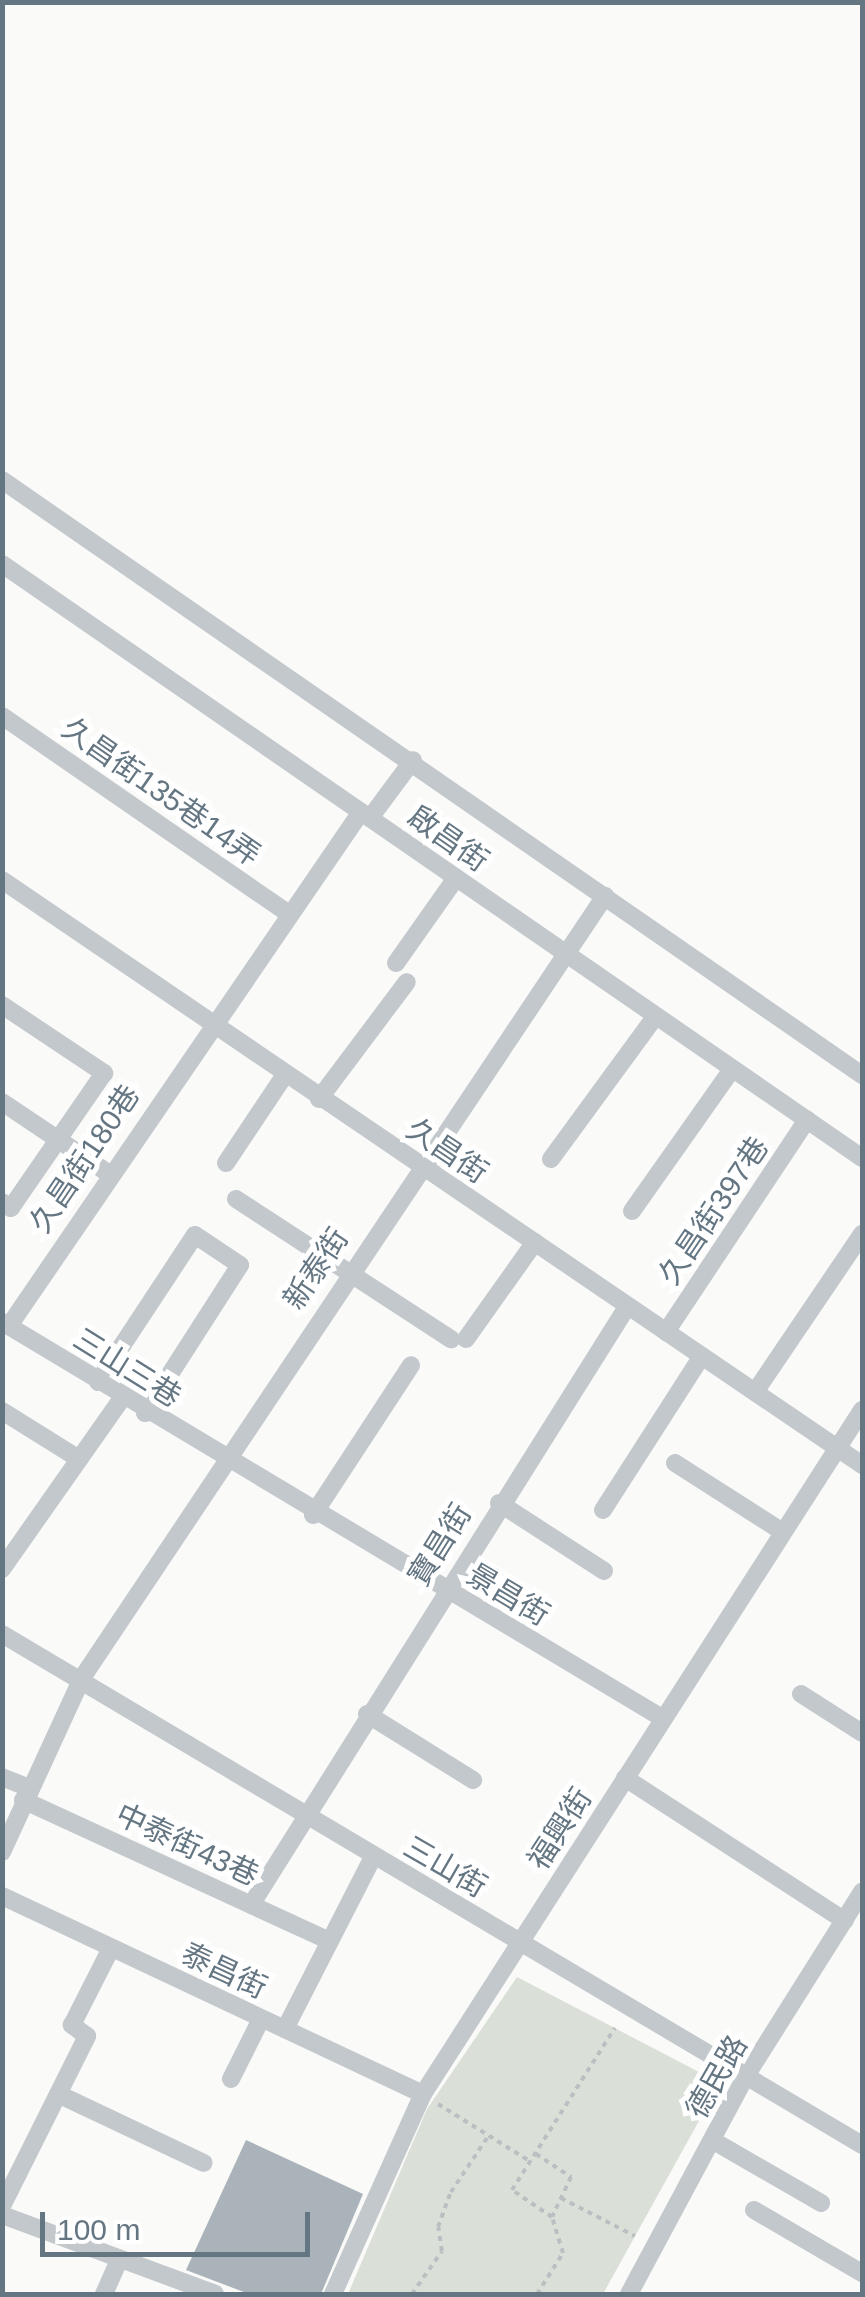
<!DOCTYPE html>
<meta charset="utf-8">
<style>
body{margin:0}
#map{position:relative;width:865px;height:2297px;overflow:hidden;background:#fafaf8;font-family:Arial,"Noto Sans TC",sans-serif}
div>[style]{position:absolute}
.green>*{inset:0;background:#dadfd7}
.building>*{inset:0;background:#aab3b9}
.path>*{height:4px;margin-top:-2px;transform-origin:0;background:repeating-linear-gradient(90deg,#bbbfc2 0 5px,transparent 0 10px)}
.minor>*{height:18px;margin:-9px;padding:0 9px;transform-origin:9px;border-radius:9px;background:#c3c8cc}
span{translate:-50% -50%;white-space:nowrap;text-align:center;line-height:1.15;-webkit-text-stroke:10px #fff;paint-order:stroke}
.street-label{font-size:30px;color:#657683}
.frame{position:absolute;inset:0;border:5px solid #657683;pointer-events:none}
.scale{position:absolute;left:40px;top:2212px;width:270px;height:45px;box-sizing:border-box;border:5px solid #657683;border-top:0;padding-left:12px;font-size:30px;line-height:35px;white-space:nowrap;color:#657683;-webkit-text-stroke:8px #fff;paint-order:stroke}
</style>
<div id="map">
<div class="green">
<div style="clip-path:polygon(517px 1977px,720px 2083px,603px 2294px,348px 2294px,427px 2109px)"></div>
</div>
<div class="building">
<div style="clip-path:polygon(246px 2140px,363px 2194px,321px 2294px,249px 2294px,186px 2270px)"></div>
</div>
<div class="path">
<div style="left:438px;top:2104px;width:110px;rotate:31.9deg"></div>
<div style="left:536px;top:2154px;width:42px;rotate:33.3deg"></div>
<div style="left:571px;top:2177px;width:44px;rotate:115.4deg"></div>
<div style="left:552px;top:2217px;width:48px;rotate:-146deg"></div>
<div style="left:512px;top:2190px;width:192px;rotate:-57.6deg"></div>
<div style="left:561px;top:2198px;width:83px;rotate:27.2deg"></div>
<div style="left:412px;top:2294px;width:52px;rotate:-55.1deg"></div>
<div style="left:442px;top:2251px;width:24px;rotate:-99deg"></div>
<div style="left:438px;top:2227px;width:37px;rotate:-70deg"></div>
<div style="left:451px;top:2192px;width:69px;rotate:-56.3deg"></div>
<div style="left:537px;top:2294px;width:49px;rotate:-57.6deg"></div>
<div style="left:563px;top:2253px;width:38px;rotate:-107deg"></div>
</div>
<div class="minor">
<div style="left:2px;top:480px;width:1046px;rotate:34.68deg"></div>
<div style="left:2px;top:564px;width:1045px;rotate:34.63deg"></div>
<div style="left:2px;top:716px;width:349px;rotate:34.6deg"></div>
<div style="left:370px;top:818px;width:72px;rotate:-53.4deg"></div>
<div style="left:2px;top:880px;width:1040px;rotate:34.22deg"></div>
<div style="left:396px;top:963px;width:104px;rotate:-54.8deg"></div>
<div style="left:2px;top:1005px;width:123px;rotate:33.7deg"></div>
<div style="left:104px;top:1073px;width:164px;rotate:124.6deg"></div>
<div style="left:11px;top:1208px;width:11px;rotate:-146deg"></div>
<div style="left:319px;top:1099px;width:146px;rotate:-53.1deg"></div>
<div style="left:2px;top:1102px;width:128px;rotate:33.8deg"></div>
<div style="left:551px;top:1159px;width:176px;rotate:-53.8deg"></div>
<div style="left:226px;top:1163px;width:105px;rotate:-56.3deg"></div>
<div style="left:236px;top:1199px;width:257px;rotate:33.1deg"></div>
<div style="left:632px;top:1211px;width:174px;rotate:-54.8deg"></div>
<div style="left:2px;top:1322px;width:770px;rotate:30.96deg"></div>
<div style="left:9px;top:1326px;width:623px;rotate:-55.6deg"></div>
<div style="left:666px;top:1332px;width:255px;rotate:-56.4deg"></div>
<div style="left:466px;top:1339px;width:119px;rotate:-54.6deg"></div>
<div style="left:98px;top:1382px;width:176px;rotate:-56.6deg"></div>
<div style="left:195px;top:1235px;width:54px;rotate:33.7deg"></div>
<div style="left:240px;top:1265px;width:176px;rotate:122.7deg"></div>
<div style="left:755px;top:1392px;width:191px;rotate:-55.9deg"></div>
<div style="left:2px;top:1411px;width:91px;rotate:31.9deg"></div>
<div style="left:675px;top:1463px;width:128px;rotate:32.6deg"></div>
<div style="left:499px;top:1503px;width:125px;rotate:32.9deg"></div>
<div style="left:603px;top:1510px;width:183px;rotate:-57.3deg"></div>
<div style="left:313px;top:1515px;width:179px;rotate:-56.8deg"></div>
<div style="left:2px;top:1569px;width:209px;rotate:-54.9deg"></div>
<div style="left:2px;top:1634px;width:1000px;rotate:30.72deg"></div>
<div style="left:801px;top:1694px;width:72px;rotate:32.6deg"></div>
<div style="left:367px;top:1714px;width:125px;rotate:31.9deg"></div>
<div style="left:2px;top:1777px;width:27px;rotate:22deg"></div>
<div style="left:625px;top:1778px;width:262px;rotate:33deg"></div>
<div style="left:23px;top:1800px;width:336px;rotate:24.7deg"></div>
<div style="left:2px;top:1852px;width:192px;rotate:-65.3deg"></div>
<div style="left:82px;top:1678px;width:941px;rotate:-56.23deg"></div>
<div style="left:2px;top:1896px;width:465px;rotate:25.2deg"></div>
<div style="left:251px;top:1905px;width:706px;rotate:-57.84deg"></div>
<div style="left:285px;top:2029px;width:193px;rotate:-62.9deg"></div>
<div style="left:231px;top:2079px;width:67px;rotate:-63.4deg"></div>
<div style="left:58px;top:2094px;width:161px;rotate:25.3deg"></div>
<div style="left:712px;top:2140px;width:126px;rotate:30deg"></div>
<div style="left:2px;top:2206px;width:190px;rotate:-63.4deg"></div>
<div style="left:87px;top:2036px;width:19px;rotate:-144deg"></div>
<div style="left:72px;top:2025px;width:86px;rotate:-63.1deg"></div>
<div style="left:754px;top:2210px;width:125px;rotate:30.3deg"></div>
<div style="left:2px;top:2215px;width:227px;rotate:20.3deg"></div>
<div style="left:104px;top:2294px;width:37px;rotate:-66deg"></div>
<div style="left:333px;top:2294px;width:219px;rotate:-65.8deg"></div>
<div style="left:423px;top:2094px;width:813px;rotate:-57.31deg"></div>
<div style="left:629px;top:2294px;width:247px;rotate:-61.8deg"></div>
<div style="left:746px;top:2076px;width:218px;rotate:-57.8deg"></div>
</div>
<div class="street-label">
<span style="left:161px;top:792px;rotate:35deg">久昌街135巷14弄</span>
<span style="left:448px;top:839px;rotate:35deg">啟昌街</span>
<span style="left:447px;top:1151px;rotate:34deg">久昌街</span>
<span style="left:85px;top:1159px;rotate:-56deg">久昌街180巷</span>
<span style="left:714px;top:1211px;rotate:-56deg">久昌街397巷</span>
<span style="left:316px;top:1269px;rotate:-56deg">新泰街</span>
<span style="left:127px;top:1368px;rotate:32deg">三山三巷</span>
<span style="left:440px;top:1545px;rotate:-58deg">寶昌街</span>
<span style="left:508px;top:1595px;rotate:31deg">景昌街</span>
<span style="left:560px;top:1829px;rotate:-57deg">福興街</span>
<span style="left:187px;top:1845px;rotate:25deg">中泰街43巷</span>
<span style="left:445px;top:1867px;rotate:30deg">三山街</span>
<span style="left:224px;top:1971px;rotate:25deg">泰昌街</span>
<span style="left:717px;top:2077px;rotate:-60deg">德民路</span>
</div>
<div class="frame"></div>
<div class="scale">100 m</div>
</div>
